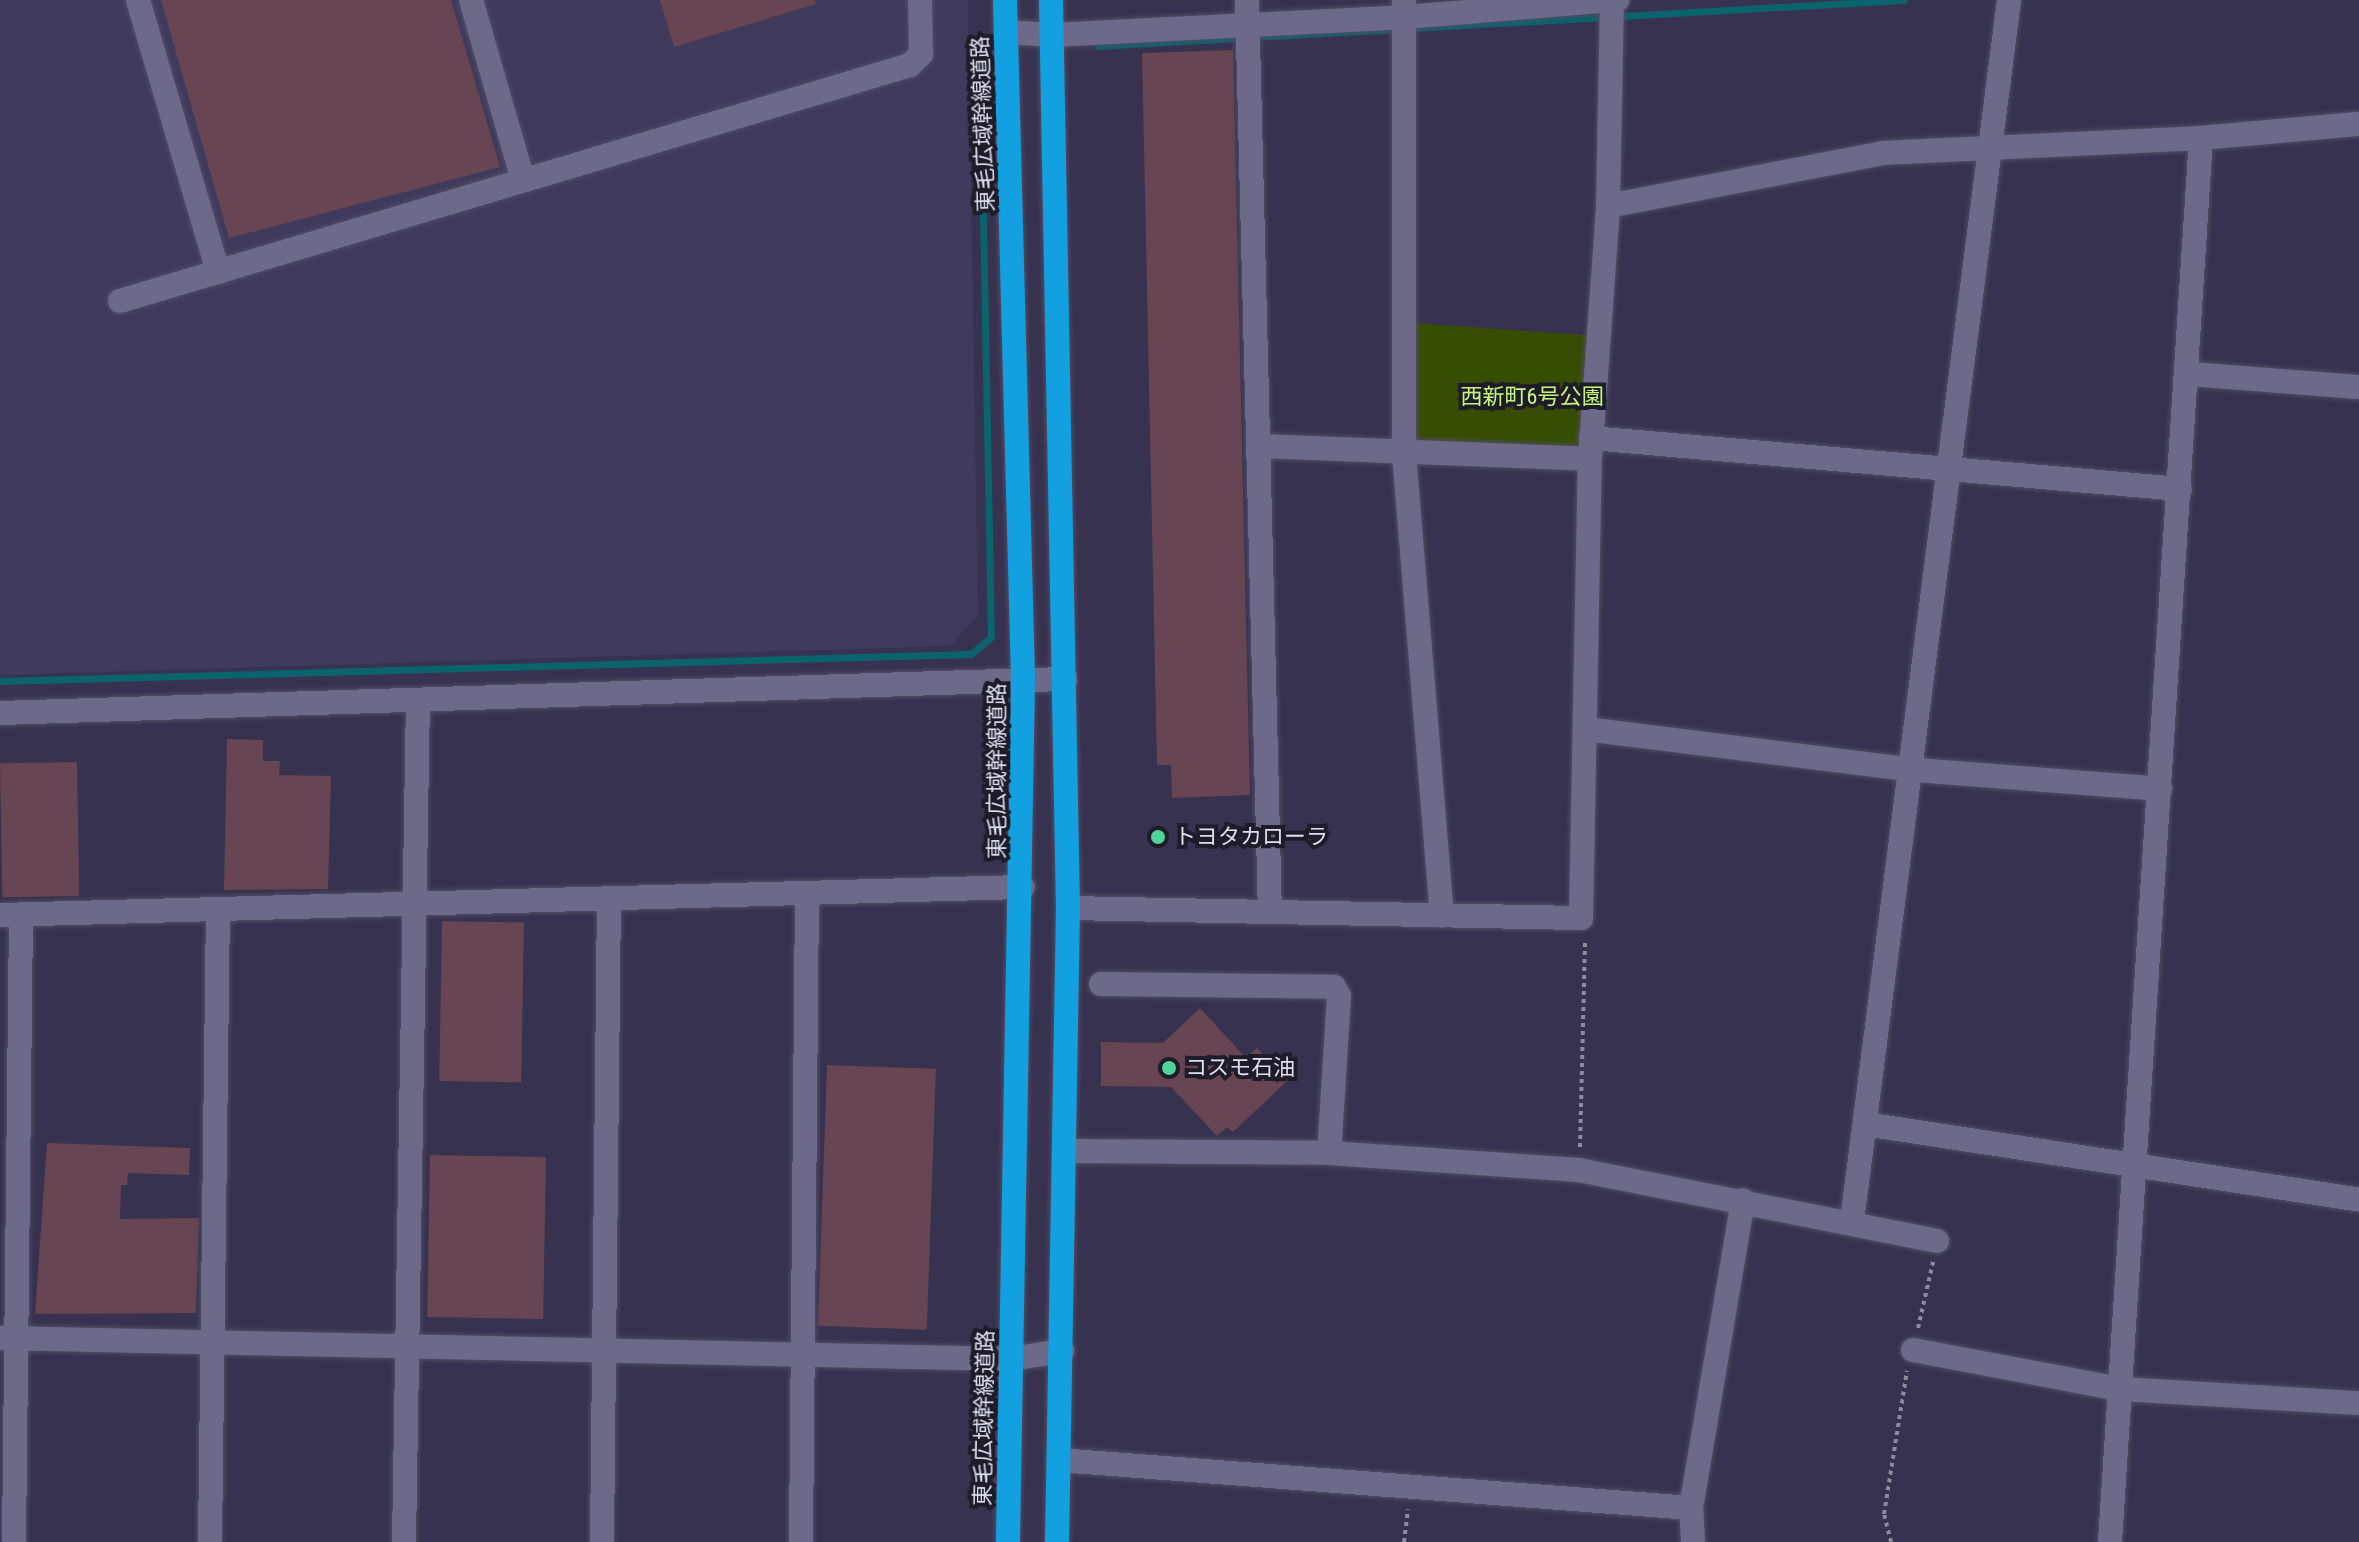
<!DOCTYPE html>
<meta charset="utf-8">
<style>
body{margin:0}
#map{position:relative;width:2359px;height:1542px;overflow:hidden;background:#37324f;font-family:"Roboto Condensed","Noto Sans JP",sans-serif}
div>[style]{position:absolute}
.built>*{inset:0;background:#403a5d}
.green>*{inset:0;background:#374d03;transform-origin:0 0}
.stream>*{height:7px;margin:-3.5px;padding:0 3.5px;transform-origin:3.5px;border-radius:3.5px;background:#0b636c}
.building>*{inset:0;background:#674552;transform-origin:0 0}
.path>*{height:4px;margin-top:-2px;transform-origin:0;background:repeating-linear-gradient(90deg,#8d8aa2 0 4px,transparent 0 8px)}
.roads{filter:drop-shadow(0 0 2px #504d65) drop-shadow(0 0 2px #504d65)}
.minor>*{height:24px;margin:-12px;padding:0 12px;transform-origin:12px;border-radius:12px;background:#6d6989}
.highway>*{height:24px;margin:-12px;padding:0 12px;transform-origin:12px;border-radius:12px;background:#12a0e0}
.dots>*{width:22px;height:22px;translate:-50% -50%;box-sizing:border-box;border:4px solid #1e1c29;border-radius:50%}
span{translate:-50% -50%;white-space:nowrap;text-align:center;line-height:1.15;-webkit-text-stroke:8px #1e1c29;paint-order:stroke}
.street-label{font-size:22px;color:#dfdef0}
.park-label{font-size:22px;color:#c7f47c}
.poi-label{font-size:22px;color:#dfdef0}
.left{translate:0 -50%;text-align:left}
</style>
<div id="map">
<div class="built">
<div style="clip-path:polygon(0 0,968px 0,978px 615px,950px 646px,0 675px)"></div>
</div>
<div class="green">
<div style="left:1598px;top:336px;width:123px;height:194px;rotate:94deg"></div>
</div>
<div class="stream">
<div style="left:1098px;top:46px;width:807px;rotate:-3.27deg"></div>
<div style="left:0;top:681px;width:971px;rotate:-1.59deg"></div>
<div style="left:971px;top:654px;width:26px;rotate:-40deg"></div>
<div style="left:991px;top:637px;width:578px;rotate:-91.09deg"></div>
</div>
<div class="building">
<div style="clip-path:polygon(161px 0,451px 0,500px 167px,229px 238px)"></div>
<div style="clip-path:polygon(660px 0,815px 0,816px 4px,674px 47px)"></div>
<div style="clip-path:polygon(1233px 50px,1250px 795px,1172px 798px,1171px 765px,1157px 765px,1142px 53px)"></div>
<div style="clip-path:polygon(227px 739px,263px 740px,263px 761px,280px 761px,279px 775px,331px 776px,328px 889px,224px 890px)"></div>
<div style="left:77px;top:762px;width:134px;height:77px;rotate:89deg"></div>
<div style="left:442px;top:921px;width:82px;height:160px;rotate:1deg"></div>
<div style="clip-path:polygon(1200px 1008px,1246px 1058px,1257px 1048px,1288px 1080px,1233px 1132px,1227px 1127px,1217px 1136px,1171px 1087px,1101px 1086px,1101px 1042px,1163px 1043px)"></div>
<div style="left:827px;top:1065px;width:109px;height:261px;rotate:2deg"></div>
<div style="clip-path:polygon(47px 1143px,190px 1148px,189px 1175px,128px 1173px,127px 1185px,121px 1185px,120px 1219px,199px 1218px,196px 1313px,35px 1314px)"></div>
<div style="left:430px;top:1155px;width:116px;height:162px;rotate:1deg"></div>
</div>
<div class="path">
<div style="left:1580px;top:1147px;width:207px;rotate:-88.6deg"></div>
<div style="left:1918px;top:1328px;width:68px;rotate:-77.2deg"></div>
<div style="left:1404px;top:1542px;width:33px;rotate:-83deg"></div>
<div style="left:1891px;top:1542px;width:29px;rotate:-104deg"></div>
<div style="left:1884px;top:1514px;width:145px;rotate:-80.9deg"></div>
</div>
<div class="roads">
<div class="minor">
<div style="left:138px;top:0;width:284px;rotate:73.6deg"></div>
<div style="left:471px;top:0;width:187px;rotate:73.9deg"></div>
<div style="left:1247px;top:0;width:912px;rotate:88.56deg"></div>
<div style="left:1404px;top:0;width:454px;rotate:90deg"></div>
<div style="left:1404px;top:454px;width:463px;rotate:85.3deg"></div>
<div style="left:1006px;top:32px;width:46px;rotate:3.7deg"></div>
<div style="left:1052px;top:35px;width:352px;rotate:-2.9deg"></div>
<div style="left:1404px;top:17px;width:214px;rotate:-4.6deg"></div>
<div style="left:2201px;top:138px;width:159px;rotate:-5.1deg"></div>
<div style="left:1608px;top:206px;width:279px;rotate:-10.9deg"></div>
<div style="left:1882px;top:153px;width:319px;rotate:-2.7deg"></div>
<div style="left:2201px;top:138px;width:1407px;rotate:93.71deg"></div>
<div style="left:120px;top:301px;width:824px;rotate:-16.63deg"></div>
<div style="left:910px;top:65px;width:16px;rotate:-45deg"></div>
<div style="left:921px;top:54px;width:54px;rotate:-91.1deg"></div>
<div style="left:2189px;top:374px;width:170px;rotate:4.4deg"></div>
<div style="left:1591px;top:438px;width:591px;rotate:4.95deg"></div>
<div style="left:1259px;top:446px;width:331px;rotate:2.2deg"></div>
<div style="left:0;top:713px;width:1066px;rotate:-1.83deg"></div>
<div style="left:1585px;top:729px;width:333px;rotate:7.1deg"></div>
<div style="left:1915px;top:770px;width:246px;rotate:4.4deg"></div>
<div style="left:1068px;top:908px;width:513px;rotate:1.12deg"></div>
<div style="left:1581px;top:918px;width:459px;rotate:-88.9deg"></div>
<div style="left:1590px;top:459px;width:254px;rotate:-85.9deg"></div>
<div style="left:1608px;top:206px;width:206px;rotate:-88.9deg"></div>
<div style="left:0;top:915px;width:1023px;rotate:-1.57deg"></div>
<div style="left:1101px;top:984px;width:233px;rotate:0.7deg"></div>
<div style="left:1334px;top:987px;width:10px;rotate:61deg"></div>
<div style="left:1339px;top:996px;width:157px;rotate:93.6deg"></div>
<div style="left:1865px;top:1124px;width:500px;rotate:8.7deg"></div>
<div style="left:1066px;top:1151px;width:263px;rotate:0.4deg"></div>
<div style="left:1329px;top:1153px;width:251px;rotate:3.9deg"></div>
<div style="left:1579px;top:1170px;width:365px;rotate:11.2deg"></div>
<div style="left:1852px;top:1221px;width:1231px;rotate:-82.67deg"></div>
<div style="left:0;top:1338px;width:1011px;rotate:1.19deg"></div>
<div style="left:1011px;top:1359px;width:52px;rotate:-8.9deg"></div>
<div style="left:1913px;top:1350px;width:211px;rotate:10.7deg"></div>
<div style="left:2120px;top:1389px;width:239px;rotate:3.4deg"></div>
<div style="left:1059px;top:1460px;width:634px;rotate:4.34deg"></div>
<div style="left:14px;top:1542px;width:628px;rotate:-89.36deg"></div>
<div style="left:210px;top:1542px;width:633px;rotate:-89.28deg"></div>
<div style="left:404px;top:1542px;width:841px;rotate:-89.05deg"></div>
<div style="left:602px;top:1542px;width:642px;rotate:-89.38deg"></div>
<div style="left:801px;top:1542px;width:648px;rotate:-89.47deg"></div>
<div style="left:1693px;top:1542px;width:34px;rotate:-93deg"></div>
<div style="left:1691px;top:1508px;width:312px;rotate:-80.4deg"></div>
</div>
<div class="highway">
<div style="left:1005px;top:0;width:679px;rotate:88.48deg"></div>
<div style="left:1023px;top:679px;width:863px;rotate:91deg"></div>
<div style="left:1051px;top:0;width:908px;rotate:88.93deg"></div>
<div style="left:1068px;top:908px;width:634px;rotate:90.99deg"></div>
</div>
</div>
<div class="dots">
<div style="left:1158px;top:837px;background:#4ed399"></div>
<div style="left:1169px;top:1068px;background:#4ed399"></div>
</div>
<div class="street-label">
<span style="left:983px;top:124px;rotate:-92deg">東毛広域幹線道路</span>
<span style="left:997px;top:771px;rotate:-90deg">東毛広域幹線道路</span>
<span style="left:984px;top:1418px;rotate:-89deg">東毛広域幹線道路</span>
</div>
<div class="park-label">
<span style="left:1532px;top:397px">西新町6号公園</span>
</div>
<div class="poi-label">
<span class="left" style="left:1174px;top:837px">トヨタカローラ</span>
<span class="left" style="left:1185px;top:1068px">コスモ石油</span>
</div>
</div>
